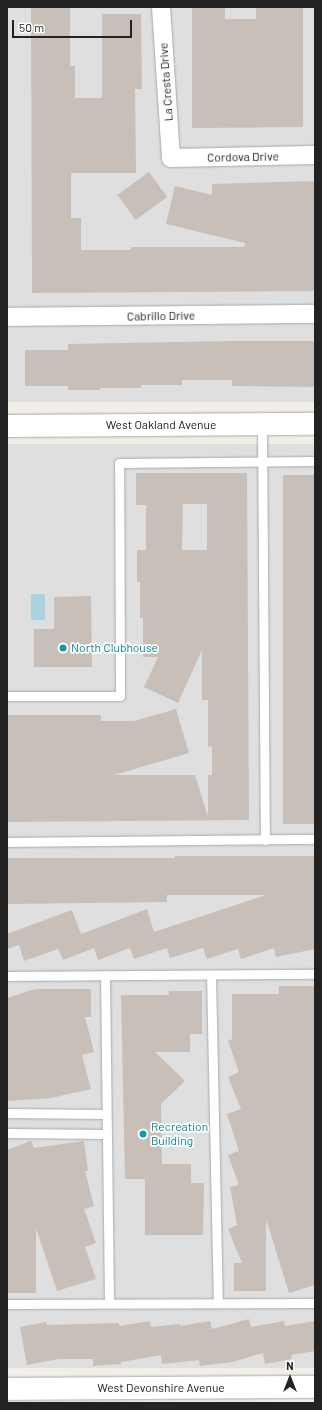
<!DOCTYPE html>
<style>
body{margin:0}
#map{position:relative;width:322px;height:1410px;overflow:hidden;background:#f2efe9;font-family:Barlow,sans-serif}
div>[style]{position:absolute}
.residential>*{inset:0;background:#e0dfdf;transform-origin:0 0}
.water>*{inset:0;background:#aad3df;transform-origin:0 0}
.building>*{inset:0;background:#c7bfb8;transform-origin:0 0}
.roads{filter:drop-shadow(0 0 1px #a9a9a9) drop-shadow(0 0 1px #a9a9a9)}
.service>*{height:9px;margin:-4.5px;padding:0 4.5px;transform-origin:4.5px;border-radius:4.5px;background:#fff}
.minor>*{height:18px;margin:-9px;padding:0 9px;transform-origin:9px;border-radius:9px;background:#fff}
.tertiary>*{height:22px;margin:-11px;padding:0 11px;transform-origin:11px;border-radius:11px;background:#fff}
.dots>*{width:11px;height:11px;translate:-50% -50%;box-sizing:border-box;border:2px solid #fff;border-radius:50%}
span{translate:-50% -50%;white-space:nowrap;text-align:center;line-height:1.15;-webkit-text-stroke:3.5px #fff;paint-order:stroke}
.street-label{font-size:12px;color:#222}
.culture-label{font-size:12px;color:#0d838f}
.left{translate:0 -50%;text-align:left}
.frame{position:absolute;inset:0;border:8px solid #222;pointer-events:none}
.north{position:absolute;left:270px;top:1358px;width:40px;height:40px;-webkit-text-stroke:3px #fff;paint-order:stroke;rotate:0deg;font-size:11px;font-weight:700;line-height:16px;text-align:center;color:#222}
.north::after{content:'';display:block;margin:auto;width:14px;height:18px;background:#222;clip-path:polygon(50% 0,100% 100%,50% 72%,0 100%)}
.scale{position:absolute;left:12px;top:20px;width:120px;height:18px;box-sizing:border-box;border:2px solid #222;border-top:0;padding-left:5px;font-size:12px;line-height:14px;white-space:nowrap;color:#222;-webkit-text-stroke:3px #fff;paint-order:stroke}
</style>
<div id="map">
<div class="residential">
<div style="left:7px;top:7px;width:308px;height:395px"></div>
<div style="left:315px;top:444px;width:924px;height:308px;rotate:90deg"></div>
</div>
<div class="water">
<div style="left:31px;top:594px;width:14px;height:26px"></div>
</div>
<div class="building">
<div style="clip-path:polygon(31px 7px,70px 7px,70px 66px,75px 66px,75px 98px,102px 98px,102px 14px,141px 14px,142px 89px,135px 89px,136px 173px,71px 173px,71px 218px,81px 218px,81px 250px,131px 250px,131px 247px,244px 247px,245px 243px,166px 224px,175px 186px,212px 195px,212px 184px,315px 181px,315px 291px,32px 293px)"></div>
<div style="clip-path:polygon(192px 7px,225px 7px,225px 19px,256px 19px,256px 7px,303px 7px,303px 127px,192px 128px)"></div>
<div style="left:149px;top:172px;width:31px;height:39px;rotate:54deg"></div>
<div style="clip-path:polygon(232px 341px,315px 341px,315px 387px,232px 386px,232px 380px,182px 380px,182px 385px,141px 385px,141px 388px,100px 388px,100px 390px,68px 390px,68px 386px,25px 386px,25px 350px,68px 350px,68px 344px)"></div>
<div style="clip-path:polygon(evenodd,136px 473px,247px 473px,249px 820px,7px 822px,7px 715px,101px 715px,101px 721px,134px 721px,176px 709px,189px 753px,114px 775px,195px 775px,208px 817px,208px 775px,212px 775px,212px 746px,208px 747px,208px 700px,202px 700px,202px 650px,178px 703px,144px 687px,158px 657px,143px 657px,143px 618px,140px 618px,140px 582px,137px 582px,137px 550px,146px 550px,146px 505px,136px 505px,136px 473px,183px 504px,207px 504px,207px 550px,182px 550px,183px 504px)"></div>
<div style="left:283px;top:475px;width:32px;height:349px"></div>
<div style="clip-path:polygon(91px 596px,92px 667px,34px 667px,34px 629px,54px 629px,54px 597px)"></div>
<div style="clip-path:polygon(175px 856px,315px 856px,315px 949px,276px 957px,274px 948px,241px 959px,238px 949px,207px 959px,203px 948px,170px 958px,167px 948px,134px 959px,130px 948px,98px 960px,94px 948px,63px 960px,58px 949px,24px 961px,19px 945px,7px 949px,7px 934px,72px 910px,81px 934px,147px 909px,154px 932px,266px 895px,167px 895px,167px 902px,7px 904px,7px 858px,175px 858px)"></div>
<div style="clip-path:polygon(279px 986px,315px 986px,315px 1285px,289px 1293px,266px 1219px,266px 1291px,234px 1291px,234px 1263px,242px 1263px,228px 1229px,237px 1225px,230px 1187px,239px 1185px,228px 1155px,239px 1151px,227px 1114px,241px 1109px,228px 1077px,239px 1072px,228px 1041px,232px 1039px,232px 994px,279px 994px)"></div>
<div style="clip-path:polygon(35px 989px,91px 989px,91px 1017px,85px 1017px,94px 1052px,82px 1055px,91px 1089px,51px 1098px,7px 1101px,7px 998px)"></div>
<div style="clip-path:polygon(169px 991px,202px 991px,202px 1034px,190px 1034px,190px 1052px,155px 1052px,185px 1081px,161px 1104px,162px 1164px,191px 1164px,191px 1183px,204px 1183px,203px 1235px,145px 1235px,145px 1179px,125px 1179px,121px 995px,169px 995px)"></div>
<div style="clip-path:polygon(31px 1141px,34px 1148px,84px 1141px,88px 1171px,85px 1171px,94px 1206px,84px 1209px,96px 1243px,85px 1247px,96px 1279px,57px 1291px,36px 1228px,36px 1293px,7px 1293px,7px 1150px)"></div>
<div style="clip-path:polygon(249px 1319px,251px 1327px,284px 1321px,285px 1326px,315px 1321px,315px 1351px,291px 1355px,292px 1359px,265px 1364px,263px 1353px,232px 1362px,200px 1366px,199px 1360px,162px 1364px,161px 1355px,121px 1362px,121px 1364px,93px 1366px,93px 1359px,59px 1359px,27px 1365px,20px 1327px,46px 1322px,47px 1325px,119px 1323px,119px 1326px,150px 1321px,151px 1327px,180px 1324px,180px 1326px,210px 1321px,212px 1329px)"></div>
</div>
<div class="roads">
<div class="service">
<div style="left:262px;top:424px;width:416px;rotate:89.6deg"></div>
<div style="left:7px;top:696px;width:113px"></div>
<div style="left:120px;top:696px;width:233px;rotate:-90.2deg"></div>
<div style="left:119px;top:463px;width:196px;rotate:-0.6deg"></div>
<div style="left:7px;top:842px;width:308px;rotate:-0.6deg"></div>
<div style="left:105px;top:975px;width:328px;rotate:89.3deg"></div>
<div style="left:211px;top:975px;width:328px;rotate:88.8deg"></div>
<div style="left:7px;top:976px;width:308px;rotate:-0.4deg"></div>
<div style="left:7px;top:1113px;width:99px;rotate:0.6deg"></div>
<div style="left:7px;top:1133px;width:100px;rotate:0.6deg"></div>
<div style="left:7px;top:1304px;width:308px;rotate:-0.2deg"></div>
</div>
<div class="minor">
<div style="left:161px;top:7px;width:151px;rotate:86.2deg"></div>
<div style="left:171px;top:158px;width:144px;rotate:-1.2deg"></div>
<div style="left:7px;top:317px;width:308px;rotate:-0.6deg"></div>
</div>
<div class="tertiary">
<div style="left:7px;top:426px;width:308px;rotate:-0.4deg"></div>
<div style="left:7px;top:1389px;width:308px;rotate:-0.4deg"></div>
</div>
</div>
<div class="dots">
<div style="left:63px;top:648px;background:#0f9aa8"></div>
<div style="left:143px;top:1134px;background:#0f9aa8"></div>
</div>
<div class="street-label">
<span style="left:166px;top:82px;rotate:-94deg">La Cresta Drive</span>
<span style="left:243px;top:157px;rotate:-1deg">Cordova Drive</span>
<span style="left:161px;top:316px;rotate:-1deg">Cabrillo Drive</span>
<span style="left:161px;top:425px">West Oakland Avenue</span>
<span style="left:161px;top:1388px">West Devonshire Avenue</span>
</div>
<div class="culture-label">
<span class="left" style="left:71px;top:648px">North Clubhouse</span>
<span class="left" style="left:151px;top:1134px">Recreation<br>Building</span>
</div>
<div class="frame"></div>
<div class="north">N</div>
<div class="scale">50 m</div>
</div>
